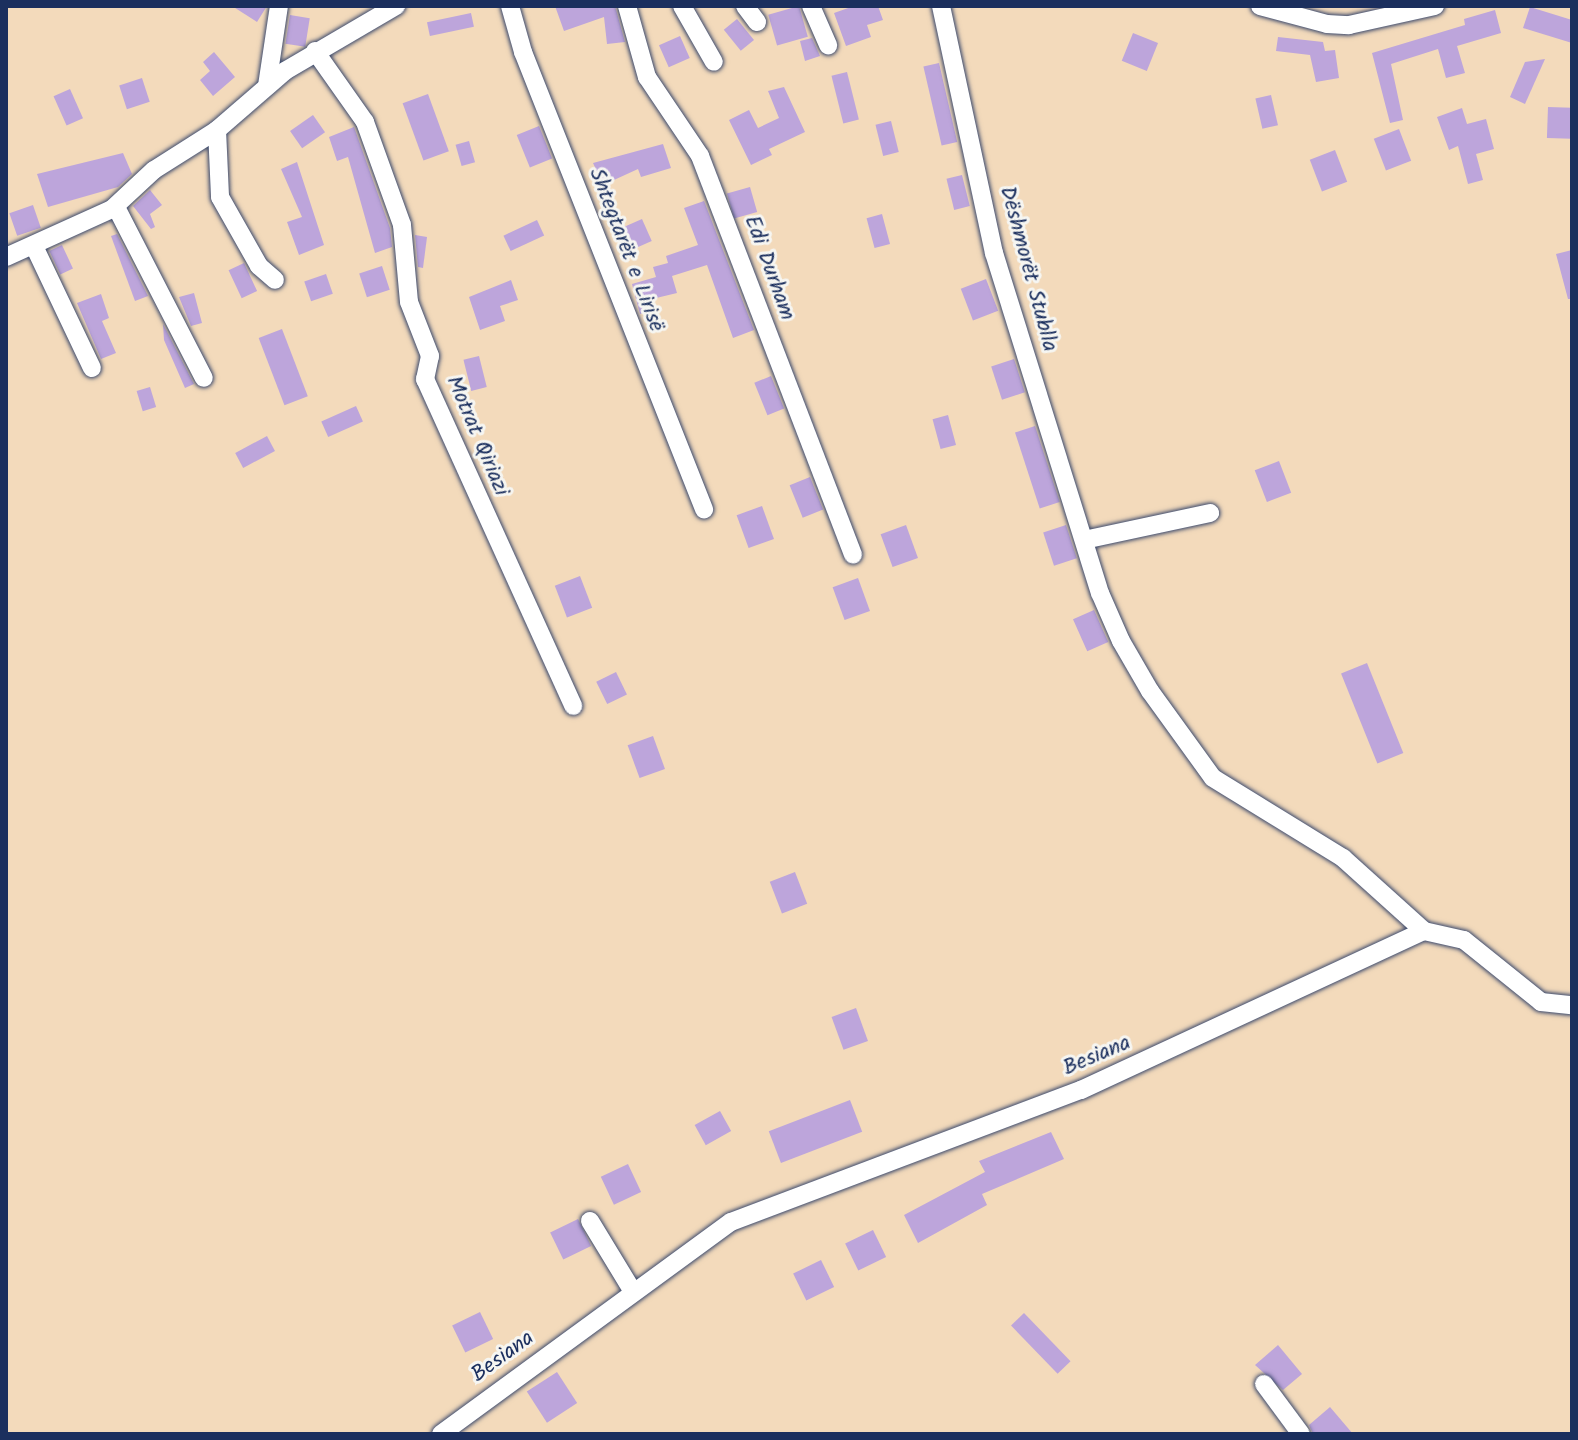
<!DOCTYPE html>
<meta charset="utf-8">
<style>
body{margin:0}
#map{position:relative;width:1578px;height:1440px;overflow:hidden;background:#f3dabb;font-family:Kalam,sans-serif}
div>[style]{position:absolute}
.building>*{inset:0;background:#bda5db;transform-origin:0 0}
.roads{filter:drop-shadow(0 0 2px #3b496c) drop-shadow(0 0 2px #3b496c)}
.street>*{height:18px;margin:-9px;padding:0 9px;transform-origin:9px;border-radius:9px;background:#fff}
span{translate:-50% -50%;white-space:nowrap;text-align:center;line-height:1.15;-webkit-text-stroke:6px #f6f6f2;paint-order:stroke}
.street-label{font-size:22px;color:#1b2f5e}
.frame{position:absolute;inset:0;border:8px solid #1b2f5e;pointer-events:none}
</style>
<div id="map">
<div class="building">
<div style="clip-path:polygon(232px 6px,267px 6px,257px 22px)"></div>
<div style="clip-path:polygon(555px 6px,615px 6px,625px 42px,607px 44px,604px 17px,564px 31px)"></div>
<div style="left:799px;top:6px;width:32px;height:32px;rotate:74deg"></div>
<div style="clip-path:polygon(854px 6px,878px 6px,883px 20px,867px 25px,871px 37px,846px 46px,834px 13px)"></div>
<div style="clip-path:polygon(1530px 7px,1572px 20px,1572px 43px,1523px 28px)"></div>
<div style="clip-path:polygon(1495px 10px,1501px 33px,1457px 46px,1465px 73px,1446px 78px,1438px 49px,1391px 64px,1403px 120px,1390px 123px,1372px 53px,1465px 25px,1464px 19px)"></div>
<div style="left:471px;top:13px;width:14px;height:45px;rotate:78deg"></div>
<div style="left:290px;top:15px;width:20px;height:29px;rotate:9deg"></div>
<div style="left:737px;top:19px;width:27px;height:17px;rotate:51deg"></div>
<div style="left:1133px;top:33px;width:27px;height:30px;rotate:22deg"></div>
<div style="left:680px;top:36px;width:24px;height:23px;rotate:66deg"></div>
<div style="clip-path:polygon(1278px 37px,1323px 42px,1325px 51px,1335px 50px,1339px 78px,1316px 82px,1310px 55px,1276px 51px)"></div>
<div style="clip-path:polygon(812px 38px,820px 56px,805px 61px,800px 41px)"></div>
<div style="clip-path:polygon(214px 52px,235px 77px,213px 96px,200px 80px,210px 71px,203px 62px)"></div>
<div style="clip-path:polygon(1545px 59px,1525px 104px,1510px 97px,1525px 62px)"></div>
<div style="left:939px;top:63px;width:81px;height:16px;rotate:77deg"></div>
<div style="left:847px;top:72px;width:49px;height:16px;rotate:76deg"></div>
<div style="left:142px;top:78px;width:25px;height:24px;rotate:72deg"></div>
<div style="clip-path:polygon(784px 87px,805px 132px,769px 149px,772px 155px,751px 165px,729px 120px,749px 110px,758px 128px,779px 118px,768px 91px)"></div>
<div style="left:70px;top:89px;width:32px;height:18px;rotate:66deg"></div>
<div style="left:428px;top:94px;width:61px;height:27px;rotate:70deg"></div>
<div style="left:1271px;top:95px;width:31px;height:16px;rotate:77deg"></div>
<div style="left:1548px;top:107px;width:24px;height:31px;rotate:2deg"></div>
<div style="clip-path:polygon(1462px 108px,1467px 124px,1486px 119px,1494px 149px,1476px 154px,1483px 180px,1468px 184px,1458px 146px,1449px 150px,1437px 117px)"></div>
<div style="left:313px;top:115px;width:21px;height:28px;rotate:55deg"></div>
<div style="left:891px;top:121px;width:32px;height:16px;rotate:76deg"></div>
<div style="left:539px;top:126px;width:35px;height:24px;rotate:68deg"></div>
<div style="clip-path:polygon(354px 127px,390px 228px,392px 247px,375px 253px,348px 157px,337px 161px,329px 137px)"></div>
<div style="left:1399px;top:129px;width:34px;height:27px;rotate:69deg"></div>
<div style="left:469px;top:141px;width:22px;height:14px;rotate:74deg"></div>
<div style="clip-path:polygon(663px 144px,671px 168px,641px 177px,638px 169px,603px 185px,593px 163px)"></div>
<div style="left:1335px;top:150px;width:34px;height:27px;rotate:69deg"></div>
<div style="clip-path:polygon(123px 153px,132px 174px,118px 187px,48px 207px,37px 174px)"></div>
<div style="clip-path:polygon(297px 162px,324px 245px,299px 255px,287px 222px,302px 217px,281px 169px)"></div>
<div style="left:962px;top:175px;width:32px;height:16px;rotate:76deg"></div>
<div style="left:750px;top:187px;width:26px;height:24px;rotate:74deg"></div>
<div style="clip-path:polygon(150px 190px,162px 205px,150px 214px,155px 227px,151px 229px,133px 206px)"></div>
<div style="clip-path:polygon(704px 201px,754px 330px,733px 338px,707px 265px,672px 276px,677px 293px,652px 299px,655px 310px,640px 314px,632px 284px,656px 277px,653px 267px,668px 263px,666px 256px,698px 245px,684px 208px)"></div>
<div style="left:33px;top:205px;width:24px;height:25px;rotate:71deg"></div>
<div style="left:882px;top:214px;width:31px;height:16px;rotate:75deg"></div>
<div style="left:642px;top:219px;width:24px;height:23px;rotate:66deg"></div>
<div style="left:537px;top:220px;width:17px;height:37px;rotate:65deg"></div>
<div style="clip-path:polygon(117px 234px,148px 296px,135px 301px,111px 236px)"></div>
<div style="clip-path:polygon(415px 235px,427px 237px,423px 268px,418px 267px)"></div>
<div style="left:62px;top:245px;width:26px;height:14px;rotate:65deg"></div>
<div style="clip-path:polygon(1572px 250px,1572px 299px,1568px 299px,1556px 254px)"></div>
<div style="left:244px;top:263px;width:31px;height:17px;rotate:65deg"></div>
<div style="left:382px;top:266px;width:25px;height:24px;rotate:72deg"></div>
<div style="left:326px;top:274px;width:21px;height:23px;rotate:71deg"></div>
<div style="left:986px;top:279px;width:34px;height:27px;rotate:69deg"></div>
<div style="clip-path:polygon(511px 280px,518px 300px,500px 306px,505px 321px,480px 330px,469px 297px)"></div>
<div style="clip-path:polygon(194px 293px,202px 323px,191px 326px,179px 297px)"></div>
<div style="clip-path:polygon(101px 294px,109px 318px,102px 321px,116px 353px,101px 359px,77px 303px)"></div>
<div style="clip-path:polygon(163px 324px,194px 384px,185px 388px,164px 340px)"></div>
<div style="left:282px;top:329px;width:72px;height:25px;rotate:69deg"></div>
<div style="left:479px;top:356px;width:32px;height:16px;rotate:76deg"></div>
<div style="left:1014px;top:359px;width:35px;height:24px;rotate:72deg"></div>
<div style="left:771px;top:376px;width:35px;height:18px;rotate:68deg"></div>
<div style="left:150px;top:387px;width:21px;height:14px;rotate:73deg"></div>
<div style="left:356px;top:406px;width:17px;height:38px;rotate:66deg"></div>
<div style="left:948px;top:415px;width:31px;height:16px;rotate:75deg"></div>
<div style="left:1035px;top:426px;width:80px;height:21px;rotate:72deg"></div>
<div style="left:267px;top:436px;width:17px;height:36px;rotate:62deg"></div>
<div style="left:1279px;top:461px;width:34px;height:26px;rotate:69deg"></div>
<div style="left:810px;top:477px;width:35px;height:22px;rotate:68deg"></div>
<div style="left:762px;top:506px;width:35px;height:27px;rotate:70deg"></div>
<div style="left:906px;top:525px;width:35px;height:27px;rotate:70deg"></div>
<div style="left:1066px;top:525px;width:35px;height:24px;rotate:72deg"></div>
<div style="left:580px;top:576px;width:34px;height:27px;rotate:69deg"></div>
<div style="left:858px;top:578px;width:35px;height:27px;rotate:70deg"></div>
<div style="left:1094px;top:610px;width:35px;height:23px;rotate:66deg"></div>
<div style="left:1367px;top:663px;width:97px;height:28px;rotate:68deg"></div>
<div style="left:616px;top:672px;width:25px;height:22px;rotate:64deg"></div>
<div style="left:653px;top:736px;width:35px;height:27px;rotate:70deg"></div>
<div style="left:795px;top:872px;width:34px;height:27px;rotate:69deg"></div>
<div style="left:856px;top:1008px;width:35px;height:26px;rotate:70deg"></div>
<div style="left:850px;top:1100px;width:34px;height:87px;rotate:69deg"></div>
<div style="left:720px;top:1111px;width:23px;height:29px;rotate:61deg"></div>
<div style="clip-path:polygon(1051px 1132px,1064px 1159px,982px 1194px,987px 1205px,918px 1243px,904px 1215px,985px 1172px,979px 1161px)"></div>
<div style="left:628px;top:1164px;width:31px;height:30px;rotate:65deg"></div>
<div style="left:578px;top:1219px;width:30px;height:31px;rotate:64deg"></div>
<div style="left:873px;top:1230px;width:30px;height:31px;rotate:64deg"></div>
<div style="left:821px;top:1260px;width:30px;height:31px;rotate:64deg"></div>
<div style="left:480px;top:1312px;width:30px;height:31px;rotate:64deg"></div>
<div style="left:1024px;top:1313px;width:67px;height:18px;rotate:46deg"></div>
<div style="clip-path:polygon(1278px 1345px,1302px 1374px,1283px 1390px,1255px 1365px)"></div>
<div style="left:557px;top:1372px;width:37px;height:36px;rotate:57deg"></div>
<div style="clip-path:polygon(1330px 1407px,1353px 1434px,1313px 1434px,1309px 1425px)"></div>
</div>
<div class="roads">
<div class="street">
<div style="left:510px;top:6px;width:48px;rotate:74.2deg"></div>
<div style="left:523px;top:52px;width:492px;rotate:68.4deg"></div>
<div style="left:627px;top:6px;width:74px;rotate:74.3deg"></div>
<div style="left:647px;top:77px;width:95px;rotate:56.1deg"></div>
<div style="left:700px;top:156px;width:427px;rotate:69deg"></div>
<div style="left:682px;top:6px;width:64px;rotate:60.3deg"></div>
<div style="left:745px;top:6px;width:20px;rotate:53deg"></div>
<div style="left:811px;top:6px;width:43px;rotate:66.4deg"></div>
<div style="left:941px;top:6px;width:253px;rotate:77.9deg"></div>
<div style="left:994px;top:253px;width:356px;rotate:72.7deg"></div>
<div style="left:1100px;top:593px;width:52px;rotate:66.4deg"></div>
<div style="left:1121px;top:641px;width:58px;rotate:59.9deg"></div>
<div style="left:1150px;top:691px;width:107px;rotate:54.1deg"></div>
<div style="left:1213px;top:778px;width:153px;rotate:31.6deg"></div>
<div style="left:1343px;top:858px;width:109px;rotate:42deg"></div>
<div style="left:1260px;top:6px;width:69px;rotate:15deg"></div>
<div style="left:1327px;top:24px;width:22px;rotate:3deg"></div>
<div style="left:1349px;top:25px;width:88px;rotate:-12.5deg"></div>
<div style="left:315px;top:51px;width:87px;rotate:54.8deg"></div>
<div style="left:365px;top:122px;width:109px;rotate:70.2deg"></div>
<div style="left:402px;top:225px;width:77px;rotate:84.8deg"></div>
<div style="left:409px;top:302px;width:58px;rotate:68.7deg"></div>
<div style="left:430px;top:356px;width:24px;rotate:102deg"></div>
<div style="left:425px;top:379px;width:359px;rotate:65.6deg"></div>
<div style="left:267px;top:86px;width:81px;rotate:-81.5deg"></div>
<div style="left:217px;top:130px;width:67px;rotate:87.4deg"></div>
<div style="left:220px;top:197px;width:79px;rotate:60.5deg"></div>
<div style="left:259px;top:266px;width:21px;rotate:41deg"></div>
<div style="left:116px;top:207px;width:192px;rotate:62.8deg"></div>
<div style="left:34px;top:246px;width:135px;rotate:64.6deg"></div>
<div style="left:6px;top:257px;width:116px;rotate:-24.4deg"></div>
<div style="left:112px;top:209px;width:57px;rotate:-42.9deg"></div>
<div style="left:154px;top:170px;width:75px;rotate:-32.4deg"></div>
<div style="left:217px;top:130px;width:90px;rotate:-40.9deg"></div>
<div style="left:285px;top:71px;width:129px;rotate:-30.4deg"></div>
<div style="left:1084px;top:540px;width:129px;rotate:-12.1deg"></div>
<div style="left:590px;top:1221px;width:81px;rotate:58.7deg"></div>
<div style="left:1264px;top:1384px;width:62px;rotate:53.5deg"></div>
<div style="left:441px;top:1434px;width:359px;rotate:-36.2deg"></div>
<div style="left:731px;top:1222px;width:374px;rotate:-20.7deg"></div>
<div style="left:1081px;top:1090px;width:378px;rotate:-24.9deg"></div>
<div style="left:1424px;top:931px;width:41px;rotate:12.7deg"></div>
<div style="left:1464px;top:940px;width:99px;rotate:38.8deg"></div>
<div style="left:1541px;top:1002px;width:31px;rotate:6deg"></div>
</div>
</div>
<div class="street-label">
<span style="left:626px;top:250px;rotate:69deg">Shtegtarët e Lirisë</span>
<span style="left:769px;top:268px;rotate:70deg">Edi Durham</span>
<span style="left:1028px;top:269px;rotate:75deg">Dëshmorët Stublla</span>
<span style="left:477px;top:436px;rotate:67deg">Motrat Qiriazi</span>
<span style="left:1097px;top:1056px;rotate:-23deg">Besiana</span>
<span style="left:503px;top:1357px;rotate:-36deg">Besiana</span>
</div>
<div class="frame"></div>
</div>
